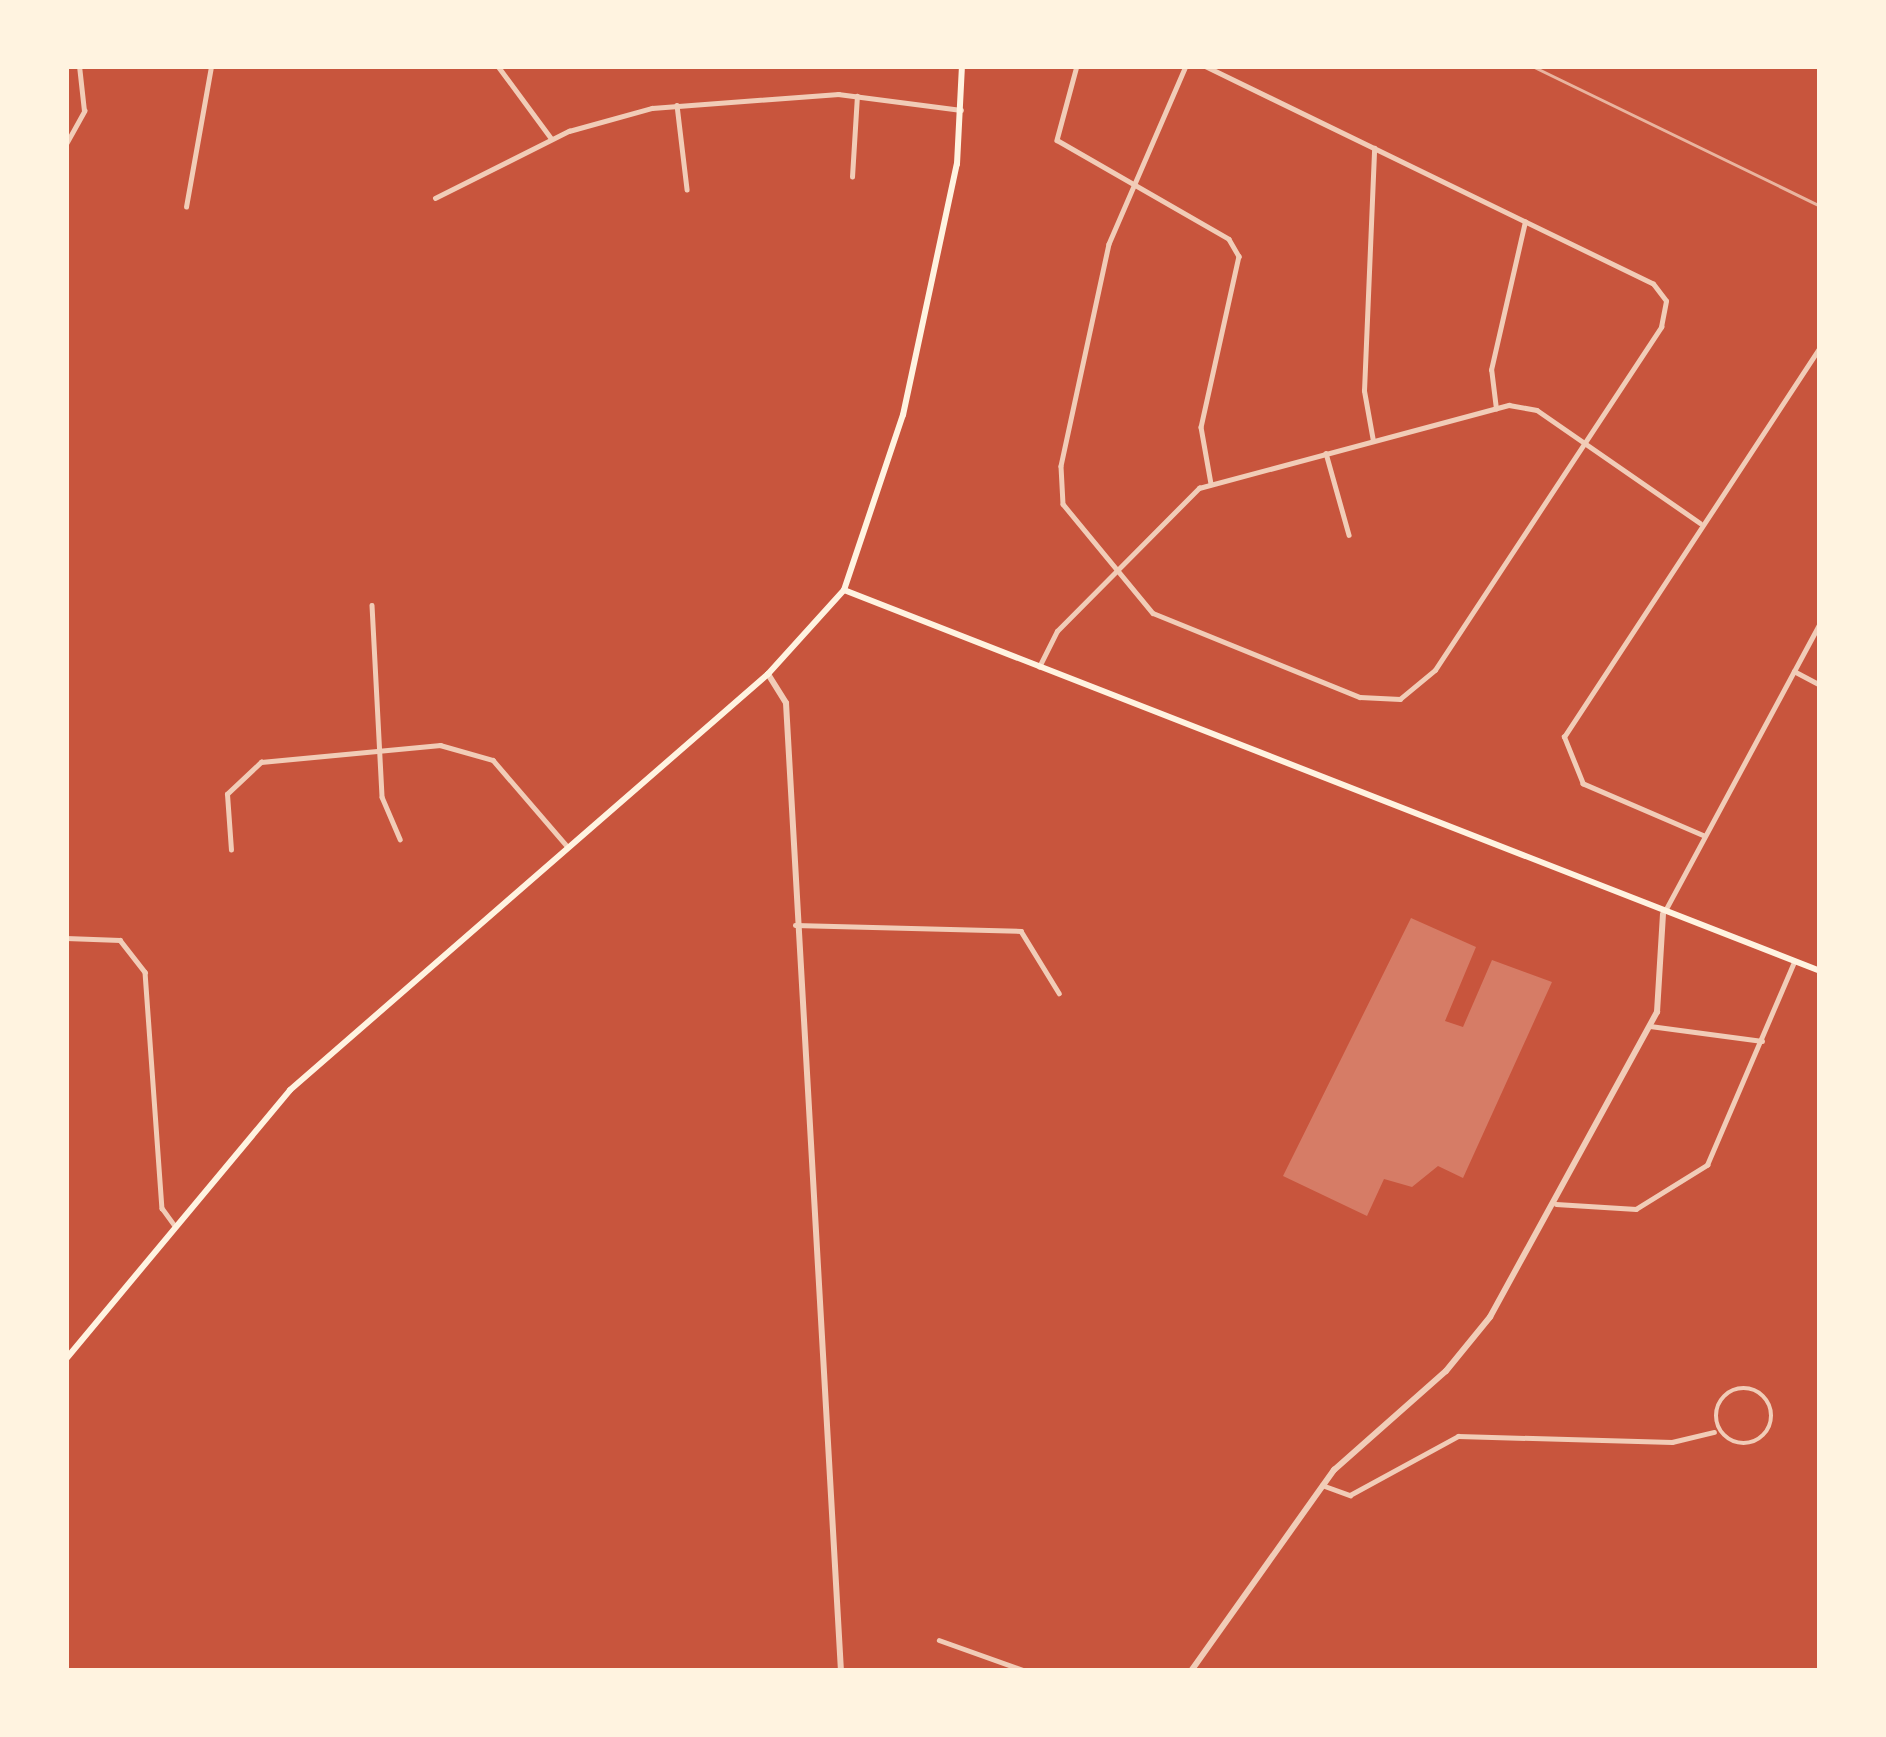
<!DOCTYPE html>
<style>
body{margin:0}
#map{position:relative;width:1886px;height:1737px;overflow:hidden;background:#c8553d;font-family:Overpass,sans-serif}
div>[style]{position:absolute}
.building>*{inset:0;background:#d67c66}
.minor>*{height:4.5px;margin:-2.25px;padding:0 2.25px;transform-origin:2.25px;border-radius:2.25px;background:#f1ccb7}
.minor>.ring{margin:-2.25px;padding:0;box-sizing:content-box;background:none;border:4.5px solid #f1ccb7;border-radius:50%}
.tertiary>*{height:6px;margin:-3px;padding:0 3px;transform-origin:3px;border-radius:3px;background:#f1ccb7}
.secondary>*{height:6px;margin:-3px;padding:0 3px;transform-origin:3px;border-radius:3px;background:#fff3e0}
.rail>*{height:3px;margin:-1.5px;padding:0 1.5px;transform-origin:1.5px;border-radius:1.5px;background:#e9b49f}
span{translate:-50% -50%;white-space:nowrap;text-align:center;line-height:1.15;-webkit-text-stroke:12px #fff3e0;paint-order:stroke}
.frame{position:absolute;inset:0;border:69px solid #fff3e0;pointer-events:none}
</style>
<div id="map">
<div class="building">
<div style="clip-path:polygon(1411px 918px,1476px 947px,1445px 1021px,1463px 1027px,1492px 960px,1552px 982px,1463px 1178px,1438px 1166px,1412px 1187px,1384px 1179px,1367px 1216px,1283px 1176px)"></div>
</div>
<div class="minor">
<div style="left:498px;top:66px;width:89px;rotate:53.6deg"></div>
<div style="left:1077px;top:66px;width:77px;rotate:105.1deg"></div>
<div style="left:1057px;top:140px;width:198px;rotate:29.9deg"></div>
<div style="left:1229px;top:239px;width:20px;rotate:60deg"></div>
<div style="left:1239px;top:256px;width:175px;rotate:102.5deg"></div>
<div style="left:1201px;top:427px;width:58px;rotate:80deg"></div>
<div style="left:1186px;top:66px;width:194px;rotate:113.4deg"></div>
<div style="left:1109px;top:244px;width:227px;rotate:102.2deg"></div>
<div style="left:1061px;top:466px;width:38px;rotate:87deg"></div>
<div style="left:1063px;top:504px;width:141px;rotate:50.5deg"></div>
<div style="left:1153px;top:613px;width:223px;rotate:22.1deg"></div>
<div style="left:1360px;top:697px;width:40px;rotate:2.9deg"></div>
<div style="left:1400px;top:699px;width:45px;rotate:-39.6deg"></div>
<div style="left:1435px;top:670px;width:411px;rotate:-56.6deg"></div>
<div style="left:1661px;top:327px;width:26px;rotate:-79deg"></div>
<div style="left:1666px;top:301px;width:21px;rotate:-127deg"></div>
<div style="left:1653px;top:284px;width:498px;rotate:-154.1deg"></div>
<div style="left:677px;top:105px;width:85px;rotate:83.2deg"></div>
<div style="left:66px;top:144px;width:38px;rotate:-61deg"></div>
<div style="left:84px;top:111px;width:45px;rotate:-96.3deg"></div>
<div style="left:852px;top:177px;width:81px;rotate:-86.5deg"></div>
<div style="left:435px;top:198px;width:150px;rotate:-26.6deg"></div>
<div style="left:569px;top:131px;width:86px;rotate:-15.5deg"></div>
<div style="left:652px;top:108px;width:187px;rotate:-4.3deg"></div>
<div style="left:838px;top:94px;width:124px;rotate:7.4deg"></div>
<div style="left:186px;top:207px;width:143px;rotate:-79.9deg"></div>
<div style="left:1496px;top:409px;width:39px;rotate:-97deg"></div>
<div style="left:1491px;top:370px;width:152px;rotate:-77.1deg"></div>
<div style="left:1373px;top:441px;width:51px;rotate:-100.2deg"></div>
<div style="left:1364px;top:391px;width:243px;rotate:-87.6deg"></div>
<div style="left:1326px;top:453px;width:85px;rotate:74.3deg"></div>
<div style="left:372px;top:605px;width:192px;rotate:87deg"></div>
<div style="left:382px;top:797px;width:46px;rotate:66.8deg"></div>
<div style="left:1039px;top:667px;width:40px;rotate:-63.4deg"></div>
<div style="left:1057px;top:631px;width:202px;rotate:-45.2deg"></div>
<div style="left:1199px;top:488px;width:321px;rotate:-15deg"></div>
<div style="left:1509px;top:405px;width:28px;rotate:10deg"></div>
<div style="left:1537px;top:410px;width:198px;rotate:34.7deg"></div>
<div style="left:1794px;top:671px;width:30px;rotate:28deg"></div>
<div style="left:1704px;top:836px;width:132px;rotate:-156.7deg"></div>
<div style="left:1583px;top:784px;width:51px;rotate:-112deg"></div>
<div style="left:1564px;top:737px;width:466px;rotate:-56.7deg"></div>
<div style="left:231px;top:850px;width:56px;rotate:-94.1deg"></div>
<div style="left:227px;top:794px;width:47px;rotate:-43.3deg"></div>
<div style="left:261px;top:762px;width:180px;rotate:-5.4deg"></div>
<div style="left:440px;top:745px;width:55px;rotate:15.8deg"></div>
<div style="left:493px;top:760px;width:113px;rotate:49.3deg"></div>
<div style="left:1666px;top:909px;width:325px;rotate:-61.7deg"></div>
<div style="left:795px;top:925px;width:226px;rotate:1.5deg"></div>
<div style="left:1021px;top:931px;width:73px;rotate:58.5deg"></div>
<div style="left:66px;top:938px;width:54px;rotate:2.1deg"></div>
<div style="left:120px;top:940px;width:41px;rotate:52deg"></div>
<div style="left:145px;top:972px;width:237px;rotate:85.9deg"></div>
<div style="left:162px;top:1208px;width:22px;rotate:54deg"></div>
<div style="left:1650px;top:1026px;width:113px;rotate:7.6deg"></div>
<div style="left:1556px;top:1204px;width:80px;rotate:3.6deg"></div>
<div style="left:1636px;top:1209px;width:84px;rotate:-31.8deg"></div>
<div style="left:1707px;top:1165px;width:221px;rotate:-66.8deg"></div>
<div class="ring" style="left:1716px;top:1388px;width:51.5px;height:51.5px"></div>
<div style="left:1322px;top:1485px;width:30px;rotate:20deg"></div>
<div style="left:1350px;top:1495px;width:123px;rotate:-28.6deg"></div>
<div style="left:1458px;top:1436px;width:214px;rotate:1.6deg"></div>
<div style="left:1672px;top:1442px;width:43px;rotate:-13.4deg"></div>
<div style="left:939px;top:1640px;width:92px;rotate:19.6deg"></div>
</div>
<div class="tertiary">
<div style="left:768px;top:674px;width:34px;rotate:58deg"></div>
<div style="left:786px;top:703px;width:970px;rotate:86.75deg"></div>
<div style="left:1191px;top:1671px;width:247px;rotate:-54.6deg"></div>
<div style="left:1334px;top:1470px;width:149px;rotate:-41.5deg"></div>
<div style="left:1446px;top:1371px;width:70px;rotate:-50.8deg"></div>
<div style="left:1490px;top:1317px;width:348px;rotate:-61.3deg"></div>
<div style="left:1657px;top:1012px;width:98px;rotate:-86.5deg"></div>
</div>
<div class="secondary">
<div style="left:844px;top:590px;width:1048px;rotate:21.32deg"></div>
<div style="left:66px;top:1359px;width:350px;rotate:-50.2deg"></div>
<div style="left:290px;top:1090px;width:634px;rotate:-41.03deg"></div>
<div style="left:768px;top:674px;width:113px;rotate:-47.9deg"></div>
<div style="left:844px;top:590px;width:185px;rotate:-71.4deg"></div>
<div style="left:903px;top:415px;width:257px;rotate:-77.9deg"></div>
<div style="left:957px;top:164px;width:98px;rotate:-87.1deg"></div>
</div>
<div class="rail">
<div style="left:1532px;top:66px;width:320px;rotate:25.9deg"></div>
</div>
<div class="frame"></div>
</div>
